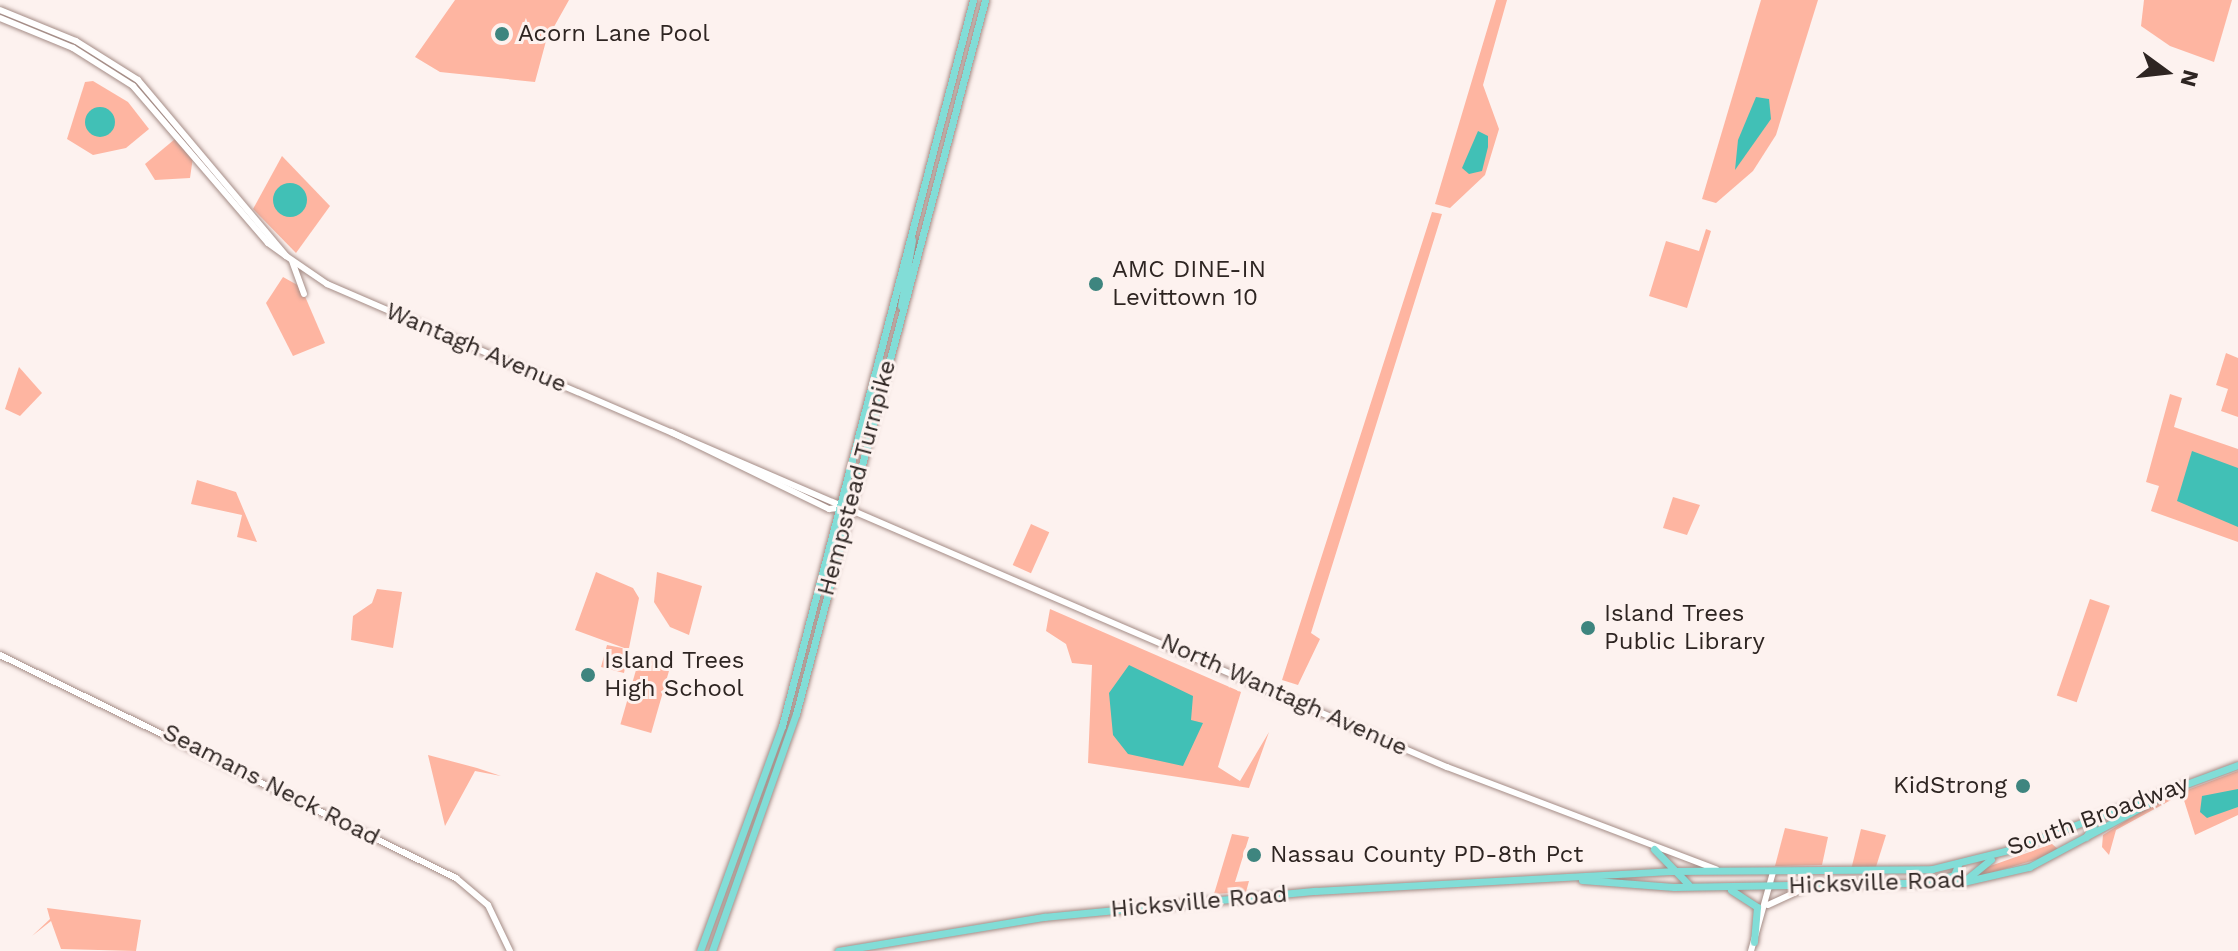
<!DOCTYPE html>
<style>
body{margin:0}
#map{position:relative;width:2238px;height:951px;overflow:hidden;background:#fdf2ef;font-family:"Work Sans",sans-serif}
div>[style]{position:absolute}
.green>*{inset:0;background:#feb5a1;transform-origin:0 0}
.water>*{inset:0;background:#41c0b6}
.round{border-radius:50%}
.roads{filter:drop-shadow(0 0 2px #a48c86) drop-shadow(0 0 2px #a48c86)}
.secondary>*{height:6px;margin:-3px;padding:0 3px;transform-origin:3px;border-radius:3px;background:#fff}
.primary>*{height:7px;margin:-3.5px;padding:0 3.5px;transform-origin:3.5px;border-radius:3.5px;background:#82ddd7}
.dots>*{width:22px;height:22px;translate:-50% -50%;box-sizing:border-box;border:4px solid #fdf2ef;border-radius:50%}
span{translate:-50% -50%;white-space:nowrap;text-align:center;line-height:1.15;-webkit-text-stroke:6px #fdf2ef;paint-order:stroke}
.poi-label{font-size:24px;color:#2e2522}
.left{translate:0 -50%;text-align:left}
.right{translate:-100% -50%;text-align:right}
.street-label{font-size:24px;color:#2e2522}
.north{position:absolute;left:2126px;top:32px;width:80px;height:80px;-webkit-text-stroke:6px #fdf2ef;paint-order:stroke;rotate:105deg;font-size:22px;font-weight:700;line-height:32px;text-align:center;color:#2e2522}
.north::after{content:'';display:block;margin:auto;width:28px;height:36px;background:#2e2522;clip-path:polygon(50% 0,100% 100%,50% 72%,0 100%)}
</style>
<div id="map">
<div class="green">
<div style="clip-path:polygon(455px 0,569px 0,546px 41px,535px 82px,440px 72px,415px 57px)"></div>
<div style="clip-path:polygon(1496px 0,1507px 0,1483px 85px,1499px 129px,1485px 175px,1450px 208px,1435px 204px)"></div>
<div style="clip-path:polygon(1761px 0,1818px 0,1776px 135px,1753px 171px,1716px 203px,1702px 199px)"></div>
<div style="clip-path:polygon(2144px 0,2232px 0,2214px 62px,2170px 46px,2141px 26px)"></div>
<div style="clip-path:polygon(93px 81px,128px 102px,149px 129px,126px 148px,93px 155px,67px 139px,85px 82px)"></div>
<div style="clip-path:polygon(181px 134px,194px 150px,190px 178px,155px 180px,145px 164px)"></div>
<div style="clip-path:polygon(282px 156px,330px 206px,296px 253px,253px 209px)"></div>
<div style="clip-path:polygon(1432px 212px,1442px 214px,1311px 633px,1320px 639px,1298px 685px,1282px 680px)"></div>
<div style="clip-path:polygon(1706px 229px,1711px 231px,1687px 308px,1649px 296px,1666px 241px,1699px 251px)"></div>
<div style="clip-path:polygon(283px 277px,301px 287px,325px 343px,293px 356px,266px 303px)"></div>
<div style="clip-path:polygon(2226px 353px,2238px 358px,2238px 417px,2221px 411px,2228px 389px,2216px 385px)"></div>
<div style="clip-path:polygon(19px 367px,42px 393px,20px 416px,5px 409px)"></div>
<div style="clip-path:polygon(2170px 394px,2182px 398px,2174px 427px,2238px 449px,2238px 542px,2151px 511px,2159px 486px,2146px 482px)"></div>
<div style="clip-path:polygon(197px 480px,236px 492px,257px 542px,237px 537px,242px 515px,191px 504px)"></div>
<div style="clip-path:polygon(1673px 497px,1700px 505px,1687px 535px,1663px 528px)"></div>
<div style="left:1031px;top:524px;width:20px;height:45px;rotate:24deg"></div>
<div style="clip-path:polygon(596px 572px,633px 588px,639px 598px,624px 673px,601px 667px,607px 645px,627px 649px,575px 630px)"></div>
<div style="clip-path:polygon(657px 572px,702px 586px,689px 635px,670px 627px,654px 602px)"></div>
<div style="clip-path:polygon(377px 589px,402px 592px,393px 648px,351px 640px,353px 616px,372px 603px)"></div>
<div style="left:2090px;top:599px;width:21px;height:102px;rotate:19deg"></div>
<div style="clip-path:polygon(1050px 609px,1241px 692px,1218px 767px,1240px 781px,1269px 732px,1249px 788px,1088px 763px,1092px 665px,1072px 663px,1066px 644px,1046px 631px)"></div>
<div style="left:640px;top:656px;width:32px;height:71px;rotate:16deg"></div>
<div style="clip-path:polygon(428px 755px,477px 768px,501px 776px,475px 771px,445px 826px)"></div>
<div style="clip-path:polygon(2238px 771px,2238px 815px,2195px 835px,2182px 794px,2116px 830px,2109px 855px,2102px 847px,2103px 835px,2140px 812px,2182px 792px)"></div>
<div style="clip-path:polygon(1785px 828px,1828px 837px,1822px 865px,1775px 866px)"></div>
<div style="clip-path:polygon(1861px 829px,1886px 835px,1875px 870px,1851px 870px)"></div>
<div style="clip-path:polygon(1232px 834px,1249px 837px,1235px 882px,1249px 881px,1246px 892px,1214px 894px)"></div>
<div style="clip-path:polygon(2052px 844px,2058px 849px,2038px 859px,1980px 876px,1979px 870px)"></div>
<div style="clip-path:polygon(47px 908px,141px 920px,136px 951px,61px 949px,51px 921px,32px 936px,50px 919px)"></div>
</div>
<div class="water">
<div style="clip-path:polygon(1756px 97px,1769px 99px,1771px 119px,1735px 170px,1738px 140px)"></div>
<div class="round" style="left:85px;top:107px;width:30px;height:30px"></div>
<div style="clip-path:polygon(1478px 131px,1488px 136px,1488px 147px,1482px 171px,1469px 174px,1462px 168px)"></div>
<div class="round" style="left:273px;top:183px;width:34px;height:34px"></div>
<div style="clip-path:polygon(2192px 451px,2238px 468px,2238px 527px,2177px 501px)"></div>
<div style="clip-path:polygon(1129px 665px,1193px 696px,1191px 720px,1203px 723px,1183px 766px,1128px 754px,1113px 735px,1109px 693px)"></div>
<div style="clip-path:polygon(2238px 789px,2238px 807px,2207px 818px,2200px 812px,2202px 796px)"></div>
</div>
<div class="roads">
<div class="secondary">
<div style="left:0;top:10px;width:82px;rotate:22.2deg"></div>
<div style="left:76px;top:41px;width:73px;rotate:32.2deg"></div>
<div style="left:138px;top:80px;width:230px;rotate:49.9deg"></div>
<div style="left:286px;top:256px;width:50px;rotate:34.3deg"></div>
<div style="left:327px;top:284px;width:1220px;rotate:23.33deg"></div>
<div style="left:1447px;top:767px;width:288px;rotate:20.8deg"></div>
<div style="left:0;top:18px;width:79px;rotate:22.3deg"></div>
<div style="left:73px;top:48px;width:71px;rotate:32.3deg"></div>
<div style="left:133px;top:86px;width:207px;rotate:49.3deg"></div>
<div style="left:268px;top:243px;width:22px;rotate:36deg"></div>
<div style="left:292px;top:261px;width:35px;rotate:70deg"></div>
<div style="left:671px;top:432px;width:176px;rotate:26deg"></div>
<div style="left:829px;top:509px;width:10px;rotate:-6deg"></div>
<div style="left:0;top:655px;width:508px;rotate:26.06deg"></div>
<div style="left:456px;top:878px;width:42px;rotate:40.2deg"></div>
<div style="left:488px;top:905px;width:51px;rotate:64.4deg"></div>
<div style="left:1768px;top:905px;width:43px;rotate:-24.8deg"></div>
<div style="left:1751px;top:951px;width:82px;rotate:-74.4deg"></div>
</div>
<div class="primary">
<div style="left:901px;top:306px;width:67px;rotate:-80.5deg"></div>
<div style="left:2086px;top:837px;width:25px;rotate:-58deg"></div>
<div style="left:1654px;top:849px;width:49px;rotate:45.8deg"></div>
<div style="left:1582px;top:880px;width:92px;rotate:4.4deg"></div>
<div style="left:1674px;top:887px;width:289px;rotate:-1deg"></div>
<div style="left:1963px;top:882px;width:68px;rotate:-12.8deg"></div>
<div style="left:2029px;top:867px;width:146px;rotate:-28.1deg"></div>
<div style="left:1932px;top:881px;width:23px;rotate:-15deg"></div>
<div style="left:1954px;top:875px;width:11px;rotate:-68deg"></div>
<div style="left:1963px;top:882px;width:36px;rotate:-39deg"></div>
<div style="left:1731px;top:890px;width:31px;rotate:33deg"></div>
<div style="left:1757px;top:907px;width:35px;rotate:95deg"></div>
<div style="left:700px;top:951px;width:239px;rotate:-70deg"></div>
<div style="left:782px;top:726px;width:751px;rotate:-75.26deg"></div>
<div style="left:712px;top:951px;width:251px;rotate:-70.5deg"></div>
<div style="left:796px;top:714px;width:739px;rotate:-75.17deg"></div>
<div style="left:838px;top:951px;width:209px;rotate:-9.4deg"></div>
<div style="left:1044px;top:917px;width:272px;rotate:-5.5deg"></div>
<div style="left:1315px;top:891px;width:356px;rotate:-3.2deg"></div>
<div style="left:1670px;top:871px;width:262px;rotate:-0.4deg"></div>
<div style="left:1932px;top:869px;width:78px;rotate:-14deg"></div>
<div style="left:2008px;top:850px;width:245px;rotate:-20.3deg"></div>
</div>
</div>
<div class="dots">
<div style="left:502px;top:34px;background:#3e857f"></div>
<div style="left:1096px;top:284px;background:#3e857f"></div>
<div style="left:1588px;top:628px;background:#3e857f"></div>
<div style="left:588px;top:675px;background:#3e857f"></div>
<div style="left:2023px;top:786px;background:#3e857f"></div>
<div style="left:1254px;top:855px;background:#3e857f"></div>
</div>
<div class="poi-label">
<span class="left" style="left:518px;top:34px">Acorn Lane Pool</span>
<span class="left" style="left:1112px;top:284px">AMC DINE-IN<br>Levittown 10</span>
<span class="left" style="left:1604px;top:628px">Island Trees<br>Public Library</span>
<span class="left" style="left:604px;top:675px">Island Trees<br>High School</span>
<span class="right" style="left:2007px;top:786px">KidStrong</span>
<span class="left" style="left:1270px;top:855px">Nassau County PD-8th Pct</span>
</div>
<div class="street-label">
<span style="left:476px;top:348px;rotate:23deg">Wantagh Avenue</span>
<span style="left:857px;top:478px;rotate:-75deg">Hempstead Turnpike</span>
<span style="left:1284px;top:695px;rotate:24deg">North Wantagh Avenue</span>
<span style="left:271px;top:785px;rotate:27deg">Seamans Neck Road</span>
<span style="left:2098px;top:816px;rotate:-20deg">South Broadway</span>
<span style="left:1877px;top:883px;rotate:-2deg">Hicksville Road</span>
<span style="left:1199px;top:902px;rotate:-5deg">Hicksville Road</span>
</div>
<div class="north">N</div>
</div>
